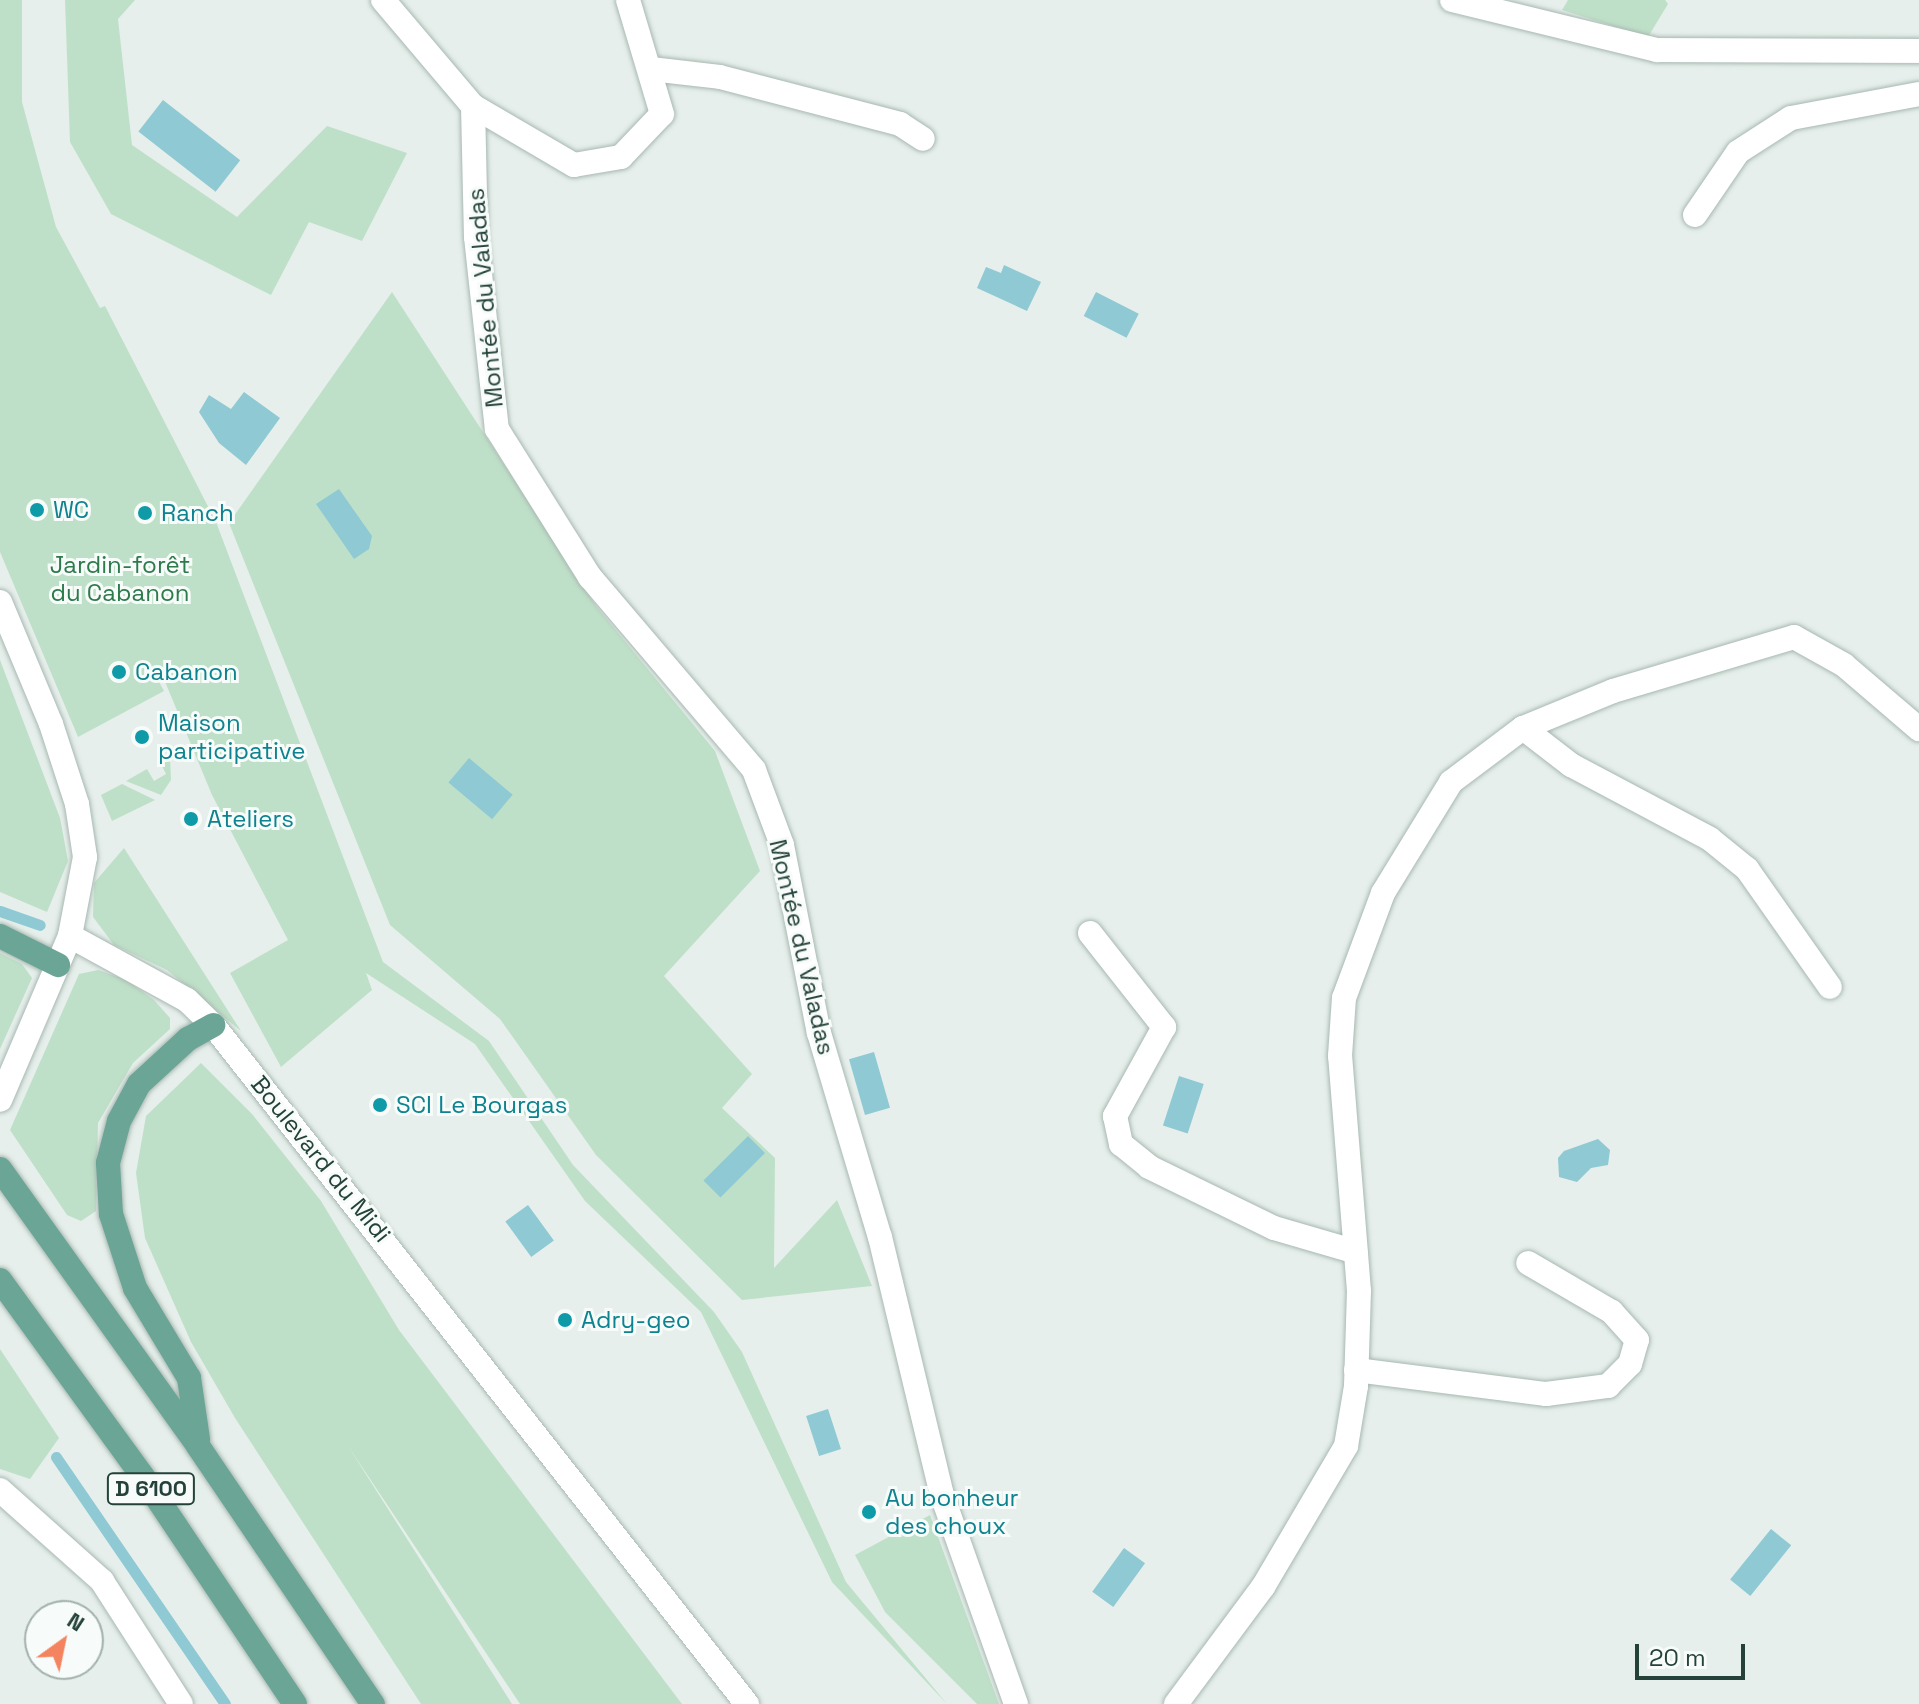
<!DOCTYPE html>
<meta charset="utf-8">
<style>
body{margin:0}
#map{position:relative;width:1919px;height:1704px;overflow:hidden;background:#e6efeb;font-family:"Space Grotesk",sans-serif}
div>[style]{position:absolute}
.green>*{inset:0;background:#bfe0c8}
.water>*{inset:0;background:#8ec9d4;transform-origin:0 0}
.stream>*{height:11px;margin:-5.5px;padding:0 5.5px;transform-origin:5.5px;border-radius:5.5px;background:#8ec9d4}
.roads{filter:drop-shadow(0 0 2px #a8b8b2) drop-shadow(0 0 2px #a8b8b2)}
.minor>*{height:24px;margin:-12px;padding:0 12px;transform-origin:12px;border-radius:12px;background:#fff}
.major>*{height:24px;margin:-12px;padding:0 12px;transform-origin:12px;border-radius:12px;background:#6aa596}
.dots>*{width:22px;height:22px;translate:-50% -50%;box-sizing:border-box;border:4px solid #f7fbf9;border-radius:50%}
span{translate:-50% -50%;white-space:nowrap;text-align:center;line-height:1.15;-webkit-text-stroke:6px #f7fbf9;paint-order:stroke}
.shield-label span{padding:2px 6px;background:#f7fbf9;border:2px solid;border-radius:6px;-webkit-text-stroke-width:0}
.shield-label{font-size:22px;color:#24423a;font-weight:700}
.street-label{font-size:24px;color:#24423a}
.culture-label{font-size:24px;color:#0d838f}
.left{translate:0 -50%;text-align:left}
.park-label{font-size:24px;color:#2d7a4b}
.north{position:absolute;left:24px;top:1600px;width:80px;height:80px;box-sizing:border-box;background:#f7fbf9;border:2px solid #a3b1ad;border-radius:50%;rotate:33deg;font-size:22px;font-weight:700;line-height:32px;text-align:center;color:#24423a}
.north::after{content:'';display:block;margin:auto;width:28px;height:36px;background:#f4845f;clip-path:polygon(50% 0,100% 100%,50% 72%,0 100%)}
.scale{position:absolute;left:1635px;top:1644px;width:110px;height:36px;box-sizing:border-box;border:4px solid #24423a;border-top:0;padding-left:10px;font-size:24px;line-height:28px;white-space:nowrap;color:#24423a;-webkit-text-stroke:6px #f7fbf9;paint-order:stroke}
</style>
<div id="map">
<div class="green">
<div style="clip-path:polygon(0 0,22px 0,22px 102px,56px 227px,100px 308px,105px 306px,216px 522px,383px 962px,489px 1041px,573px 1165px,714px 1312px,742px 1352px,846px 1582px,947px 1704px,832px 1582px,701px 1312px,585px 1201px,475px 1044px,366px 973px,372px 990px,281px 1067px,230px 973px,288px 940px,212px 795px,161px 672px,139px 684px,156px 676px,164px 691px,78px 737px,0 552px)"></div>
<div style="clip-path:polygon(65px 0,135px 0,118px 19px,132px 145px,237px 217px,327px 126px,407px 153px,362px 241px,309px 222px,271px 295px,111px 214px,70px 142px)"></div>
<div style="clip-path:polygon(1568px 0,1665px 0,1668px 4px,1648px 37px,1562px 10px)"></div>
<div style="clip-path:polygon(392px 292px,596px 606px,715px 751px,760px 871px,664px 976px,752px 1074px,722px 1108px,775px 1158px,774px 1268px,837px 1200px,872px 1286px,742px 1300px,596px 1155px,500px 1019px,390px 925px,229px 523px)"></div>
<div style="clip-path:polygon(0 660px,60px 818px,68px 861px,47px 912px,0 892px)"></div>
<div style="clip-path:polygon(170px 757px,171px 780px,161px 795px,126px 781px,147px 769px,154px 781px,166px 774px,160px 762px)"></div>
<div style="clip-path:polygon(122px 784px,155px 800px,112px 821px,101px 795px)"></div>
<div style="clip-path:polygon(124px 848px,241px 1031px,167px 970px,114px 945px,93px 917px,94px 883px)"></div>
<div style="clip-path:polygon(0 953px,22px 964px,32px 978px,0 1049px)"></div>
<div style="clip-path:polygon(98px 970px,126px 980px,154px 1000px,170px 1018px,170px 1029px,133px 1063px,98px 1123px,96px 1211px,81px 1221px,67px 1215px,10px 1130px,79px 974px)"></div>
<div style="clip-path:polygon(201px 1063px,252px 1114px,321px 1201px,399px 1330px,682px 1704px,520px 1704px,348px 1446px,512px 1704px,421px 1704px,235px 1418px,191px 1342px,145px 1238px,136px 1173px,146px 1116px)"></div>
<div style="clip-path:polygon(0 1349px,59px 1438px,30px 1479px,0 1469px)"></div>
<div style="clip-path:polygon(930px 1515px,999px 1704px,977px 1704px,885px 1612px,855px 1555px)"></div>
</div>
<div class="water">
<div style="left:163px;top:100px;width:98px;height:40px;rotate:38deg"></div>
<div style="clip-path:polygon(1004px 265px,1041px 282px,1027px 311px,977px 288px,986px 267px,1001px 273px)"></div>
<div style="left:1096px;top:292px;width:48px;height:27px;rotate:27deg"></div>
<div style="clip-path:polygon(244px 392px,280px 418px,246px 465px,219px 443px,199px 412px,209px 395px,231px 409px)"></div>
<div style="clip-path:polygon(339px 489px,372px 536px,369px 549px,354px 559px,316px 504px)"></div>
<div style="left:469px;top:758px;width:57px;height:32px;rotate:40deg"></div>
<div style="left:874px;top:1052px;width:58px;height:26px;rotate:74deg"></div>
<div style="left:1179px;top:1076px;width:26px;height:52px;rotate:18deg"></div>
<div style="left:748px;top:1136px;width:24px;height:63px;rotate:45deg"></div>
<div style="clip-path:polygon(1598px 1139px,1610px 1150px,1608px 1165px,1591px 1168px,1577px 1182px,1559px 1177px,1558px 1158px,1564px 1151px)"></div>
<div style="left:528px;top:1205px;width:44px;height:28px;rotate:54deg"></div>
<div style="left:828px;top:1409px;width:42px;height:23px;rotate:72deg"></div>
<div style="left:1771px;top:1529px;width:26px;height:65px;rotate:39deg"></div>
<div style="left:1124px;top:1548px;width:26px;height:54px;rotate:36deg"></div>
</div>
<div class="stream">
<div style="left:0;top:911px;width:42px;rotate:19.3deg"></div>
<div style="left:56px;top:1457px;width:299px;rotate:55.6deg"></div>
</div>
<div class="roads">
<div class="minor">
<div style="left:383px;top:0;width:139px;rotate:49.7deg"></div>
<div style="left:473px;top:106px;width:131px;rotate:88.7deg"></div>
<div style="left:476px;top:237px;width:193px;rotate:83.8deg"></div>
<div style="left:497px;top:429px;width:175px;rotate:57.9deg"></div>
<div style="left:590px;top:577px;width:253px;rotate:49.6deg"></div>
<div style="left:754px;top:770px;width:80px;rotate:69.5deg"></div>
<div style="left:782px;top:845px;width:192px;rotate:78.9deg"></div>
<div style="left:819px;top:1033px;width:213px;rotate:73.4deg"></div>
<div style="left:880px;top:1237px;width:265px;rotate:76.5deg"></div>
<div style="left:942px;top:1495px;width:222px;rotate:70.5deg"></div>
<div style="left:1452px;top:0;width:211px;rotate:13.7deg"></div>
<div style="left:1657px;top:50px;width:262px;rotate:0.2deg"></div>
<div style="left:651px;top:69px;width:69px;rotate:6.6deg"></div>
<div style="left:720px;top:77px;width:186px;rotate:14.6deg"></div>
<div style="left:900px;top:124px;width:27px;rotate:33deg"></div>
<div style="left:473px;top:106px;width:117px;rotate:30.3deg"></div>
<div style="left:574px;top:165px;width:48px;rotate:-9.7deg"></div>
<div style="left:621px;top:157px;width:59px;rotate:-46.4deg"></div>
<div style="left:662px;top:114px;width:119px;rotate:-106.6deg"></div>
<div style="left:1695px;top:215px;width:76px;rotate:-55.7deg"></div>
<div style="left:1738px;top:152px;width:63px;rotate:-32.7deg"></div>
<div style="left:1791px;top:118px;width:130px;rotate:-10.6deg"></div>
<div style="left:0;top:602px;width:132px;rotate:67.3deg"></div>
<div style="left:51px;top:724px;width:84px;rotate:72deg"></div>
<div style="left:77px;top:804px;width:54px;rotate:81.4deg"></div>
<div style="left:85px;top:857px;width:80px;rotate:100.8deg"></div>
<div style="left:70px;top:936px;width:178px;rotate:113.1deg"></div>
<div style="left:1523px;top:728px;width:61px;rotate:37.6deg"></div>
<div style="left:1571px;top:765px;width:157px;rotate:28deg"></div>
<div style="left:1710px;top:839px;width:48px;rotate:39deg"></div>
<div style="left:1747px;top:869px;width:144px;rotate:54.9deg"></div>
<div style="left:1090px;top:933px;width:120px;rotate:51.8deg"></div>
<div style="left:1164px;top:1027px;width:102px;rotate:118.8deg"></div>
<div style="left:1115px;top:1116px;width:29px;rotate:78deg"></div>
<div style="left:1121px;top:1144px;width:36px;rotate:39deg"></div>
<div style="left:1149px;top:1167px;width:139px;rotate:26deg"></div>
<div style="left:1274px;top:1228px;width:85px;rotate:16.3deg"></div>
<div style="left:70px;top:936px;width:133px;rotate:28.7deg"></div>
<div style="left:187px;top:1000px;width:36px;rotate:44deg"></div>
<div style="left:213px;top:1025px;width:864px;rotate:51.82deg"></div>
<div style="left:1356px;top:1370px;width:192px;rotate:7.2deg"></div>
<div style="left:1546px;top:1394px;width:63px;rotate:-7.4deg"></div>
<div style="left:1608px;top:1386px;width:31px;rotate:-45deg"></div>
<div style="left:1630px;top:1364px;width:25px;rotate:-74deg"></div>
<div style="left:1637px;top:1340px;width:38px;rotate:-132deg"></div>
<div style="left:1612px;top:1312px;width:97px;rotate:-149.7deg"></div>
<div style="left:0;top:1490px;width:137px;rotate:41.7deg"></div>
<div style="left:102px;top:1581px;width:146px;rotate:57.3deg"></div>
<div style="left:1176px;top:1704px;width:146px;rotate:-53.4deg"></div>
<div style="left:1263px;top:1587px;width:164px;rotate:-59.5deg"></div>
<div style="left:1346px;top:1446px;width:61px;rotate:-80.5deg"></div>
<div style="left:1356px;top:1386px;width:95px;rotate:-88.2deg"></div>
<div style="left:1359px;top:1291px;width:236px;rotate:-94.6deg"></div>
<div style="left:1340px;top:1056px;width:58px;rotate:-86.1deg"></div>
<div style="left:1344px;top:998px;width:112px;rotate:-69.6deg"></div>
<div style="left:1383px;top:893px;width:130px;rotate:-58.5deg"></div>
<div style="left:1451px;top:782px;width:90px;rotate:-36.9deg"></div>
<div style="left:1523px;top:728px;width:97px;rotate:-22.3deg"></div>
<div style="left:1613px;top:691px;width:189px;rotate:-16.6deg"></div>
<div style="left:1794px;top:637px;width:57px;rotate:29.2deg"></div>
<div style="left:1844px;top:665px;width:99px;rotate:40.5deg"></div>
</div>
<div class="major">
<div style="left:0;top:936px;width:65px;rotate:26.6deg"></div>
<div style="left:0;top:1169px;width:340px;rotate:54.4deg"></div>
<div style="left:198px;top:1446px;width:312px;rotate:55.9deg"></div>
<div style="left:0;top:1280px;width:243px;rotate:54deg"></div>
<div style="left:143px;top:1477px;width:273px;rotate:56.2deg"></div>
<div style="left:198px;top:1439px;width:62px;rotate:-98.4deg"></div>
<div style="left:189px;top:1378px;width:105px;rotate:-121deg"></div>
<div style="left:135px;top:1288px;width:78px;rotate:-108deg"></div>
<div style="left:111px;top:1214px;width:51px;rotate:-93.4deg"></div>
<div style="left:108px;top:1163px;width:43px;rotate:-75.3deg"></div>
<div style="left:119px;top:1121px;width:42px;rotate:-61.6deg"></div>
<div style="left:139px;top:1084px;width:67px;rotate:-42.6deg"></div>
<div style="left:188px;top:1039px;width:29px;rotate:-29deg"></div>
</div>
</div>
<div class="dots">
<div style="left:37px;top:510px;background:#0f9aa8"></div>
<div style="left:145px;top:513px;background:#0f9aa8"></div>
<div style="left:119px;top:672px;background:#0f9aa8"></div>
<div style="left:142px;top:737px;background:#0f9aa8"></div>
<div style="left:191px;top:819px;background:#0f9aa8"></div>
<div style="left:380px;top:1105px;background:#0f9aa8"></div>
<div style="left:565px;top:1320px;background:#0f9aa8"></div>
<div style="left:869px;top:1512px;background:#0f9aa8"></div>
</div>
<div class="shield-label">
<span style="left:151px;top:1489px">D 6100</span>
</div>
<div class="street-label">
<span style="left:485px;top:298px;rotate:-95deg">Montée du Valadas</span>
<span style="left:802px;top:947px;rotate:77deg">Montée du Valadas</span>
<span style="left:321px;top:1159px;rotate:51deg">Boulevard du Midi</span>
</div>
<div class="culture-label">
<span class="left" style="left:53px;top:510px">WC</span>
<span class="left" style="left:161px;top:513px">Ranch</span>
<span class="left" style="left:135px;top:672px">Cabanon</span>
<span class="left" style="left:158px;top:737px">Maison<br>participative</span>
<span class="left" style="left:207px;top:819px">Ateliers</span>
<span class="left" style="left:396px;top:1105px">SCI Le Bourgas</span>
<span class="left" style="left:581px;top:1320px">Adry-geo</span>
<span class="left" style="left:885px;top:1512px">Au bonheur<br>des choux</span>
</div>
<div class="park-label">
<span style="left:120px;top:579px">Jardin-forêt<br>du Cabanon</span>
</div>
<div class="north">N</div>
<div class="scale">20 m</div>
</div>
